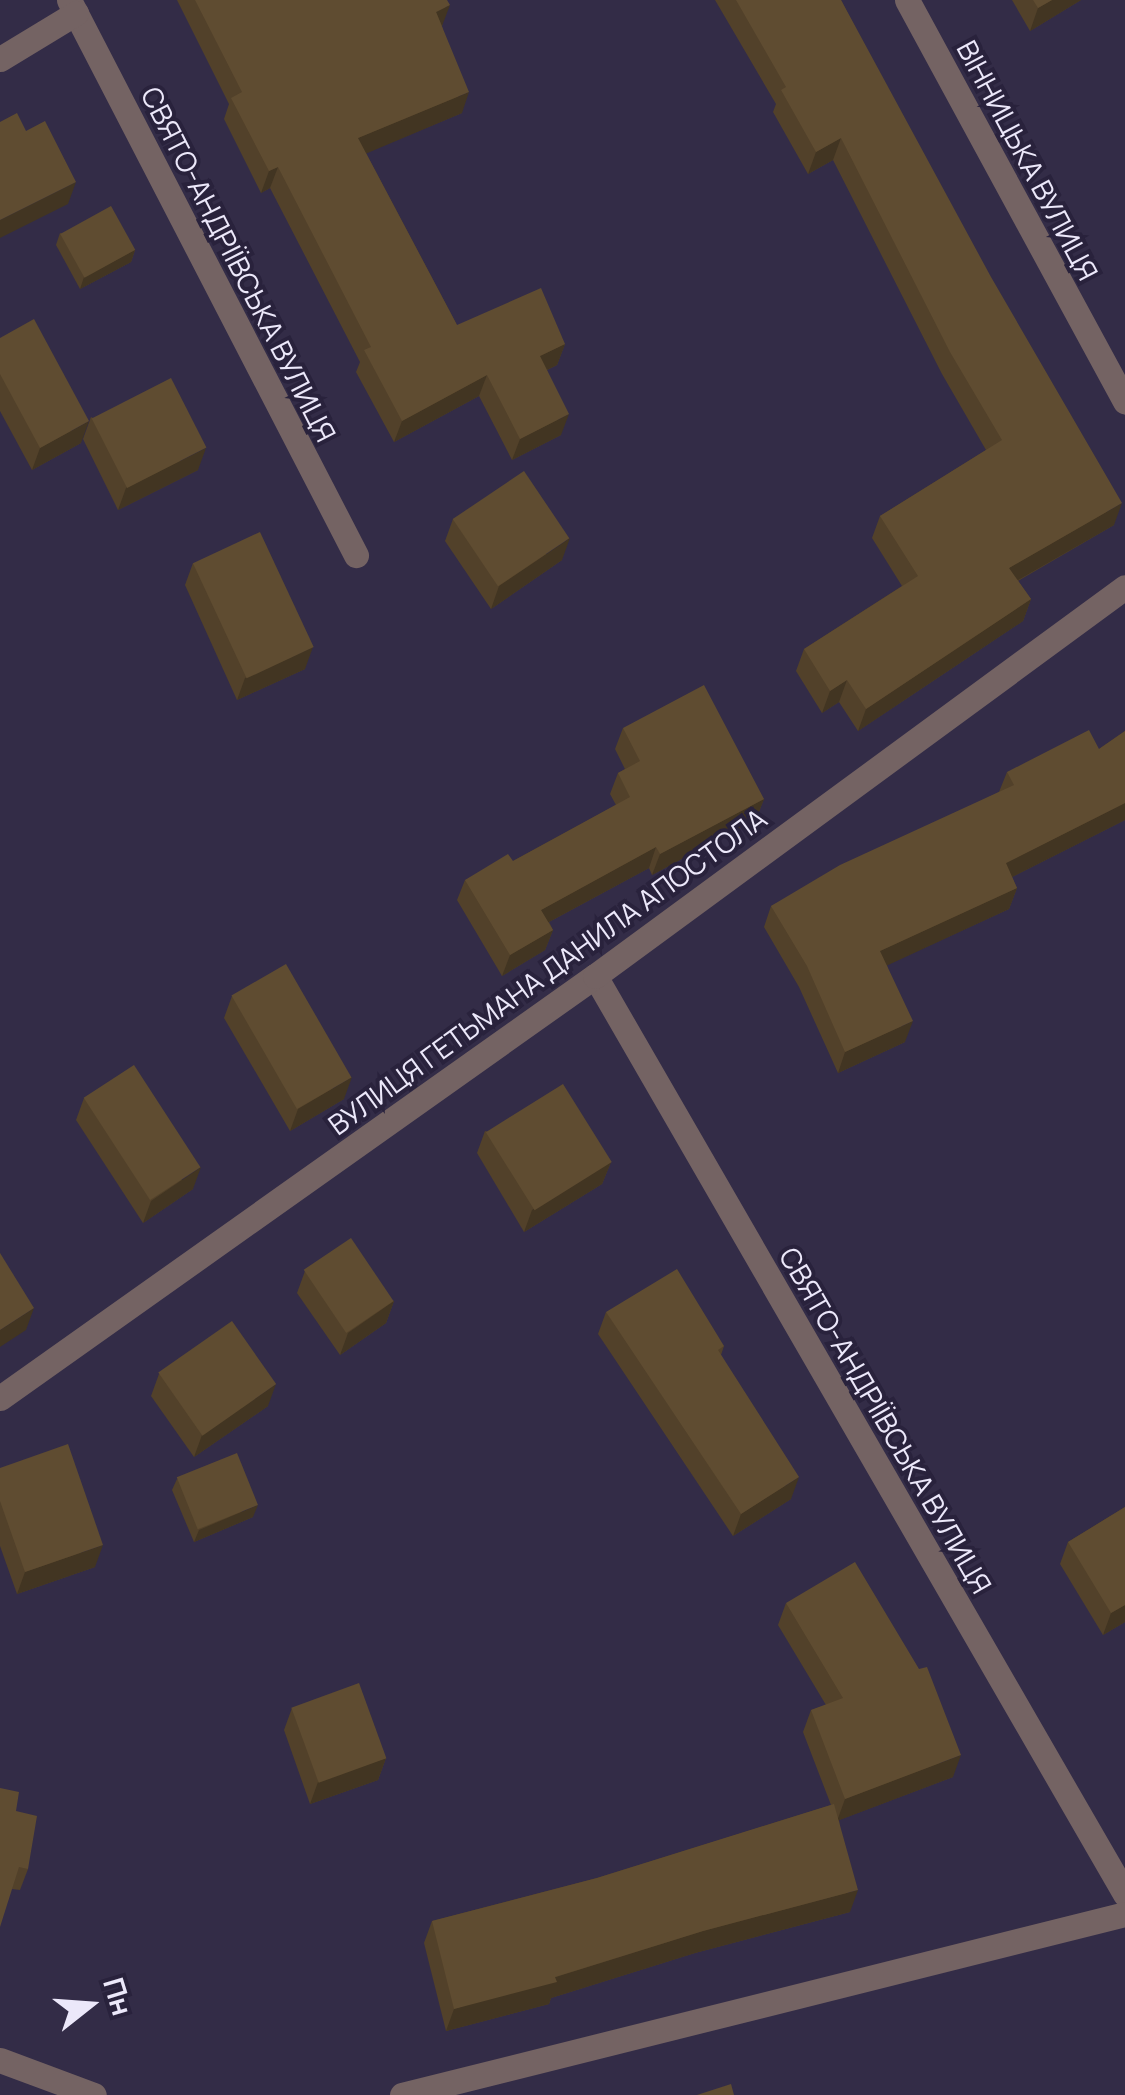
<!DOCTYPE html>
<meta charset="utf-8">
<style>
body{margin:0}
#map{position:relative;width:1125px;height:2095px;overflow:hidden;background:#332c47;font-family:Manrope,sans-serif}
div>[style]{position:absolute}
.street>*{height:25px;margin:-12.5px;padding:0 12.5px;transform-origin:12.5px;border-radius:12.5px;background:#746363}
.wall>*{inset:0;background:#52412a}
.shaded-wall>*{inset:0;background:#423522}
.building>*{inset:0;background:#5f4c31;transform-origin:0 0}
span{translate:-50% -50%;white-space:nowrap;text-align:center;line-height:1.15;-webkit-text-stroke:8px #29223c;paint-order:stroke}
.street-label{font-size:28px;color:#ece8fa}
.north{position:absolute;left:40px;top:1955px;width:100px;height:100px;-webkit-text-stroke:8px #29223c;paint-order:stroke;rotate:73deg;font-size:28px;font-weight:700;line-height:40px;text-align:center;color:#ece8fa}
.north::after{content:'';display:block;margin:auto;width:35px;height:45px;background:#ece8fa;clip-path:polygon(50% 0,100% 100%,50% 72%,0 100%)}
</style>
<div id="map">
<div class="street">
<div style="left:69px;top:0;width:625px;rotate:62.66deg"></div>
<div style="left:907px;top:0;width:457px;rotate:61.5deg"></div>
<div style="left:0;top:59px;width:89px;rotate:-31.2deg"></div>
<div style="left:595px;top:976px;width:1060px;rotate:60deg"></div>
<div style="left:0;top:1398px;width:729px;rotate:-35.35deg"></div>
<div style="left:595px;top:976px;width:657px;rotate:-36.28deg"></div>
<div style="left:0;top:2060px;width:100px;rotate:20.4deg"></div>
<div style="left:402px;top:2095px;width:745px;rotate:-14.05deg"></div>
</div>
<div class="wall">
<div style="clip-path:polygon(177px 0,447px 0,442px 26px,462px 113px,366px 153px,457px 325px,565px 344px,557px 365px,547px 370px,561px 435px,512px 460px,479px 396px,394px 442px,356px 372px,360px 362px,270px 188px,261px 193px,224px 119px,229px 104px)"></div>
<div style="clip-path:polygon(715px 0,841px 0,1114px 525px,1018px 581px,1031px 599px,1023px 621px,858px 731px,839px 702px,822px 713px,796px 671px,804px 649px,902px 586px,872px 538px,880px 516px,986px 450px,942px 374px,833px 160px,808px 174px,773px 112px,776px 104px)"></div>
<div style="clip-path:polygon(1012px 0,1081px 0,1030px 31px)"></div>
<div style="clip-path:polygon(60px 233px,135px 250px,131px 262px,80px 289px,56px 245px)"></div>
<div style="clip-path:polygon(0 338px,81px 443px,32px 470px,0 411px)"></div>
<div style="clip-path:polygon(91px 417px,198px 470px,118px 510px,83px 439px)"></div>
<div style="clip-path:polygon(453px 519px,562px 560px,491px 609px,445px 541px)"></div>
<div style="clip-path:polygon(193px 563px,305px 669px,237px 700px,185px 585px)"></div>
<div style="clip-path:polygon(623px 728px,764px 799px,756px 819px,652px 875px,649px 868px,549px 922px,553px 930px,545px 950px,502px 976px,457px 900px,465px 880px,513px 861px,616px 805px,610px 794px,618px 773px,625px 769px,615px 749px)"></div>
<div style="clip-path:polygon(1125px 731px,1125px 820px,1012px 877px,1017px 888px,1009px 909px,887px 965px,905px 1042px,838px 1073px,799px 987px,764px 927px,771px 906px,999px 792px,1007px 772px,1099px 749px)"></div>
<div style="clip-path:polygon(232px 996px,344px 1099px,290px 1131px,224px 1018px)"></div>
<div style="clip-path:polygon(84px 1098px,193px 1189px,143px 1223px,76px 1120px)"></div>
<div style="clip-path:polygon(485px 1131px,611px 1162px,602px 1184px,524px 1232px,477px 1153px)"></div>
<div style="clip-path:polygon(305px 1271px,394px 1301px,386px 1323px,340px 1355px,297px 1293px)"></div>
<div style="clip-path:polygon(606px 1312px,724px 1346px,721px 1355px,791px 1499px,733px 1536px,598px 1334px)"></div>
<div style="clip-path:polygon(159px 1374px,268px 1406px,194px 1457px,151px 1396px)"></div>
<div style="clip-path:polygon(0 1468px,95px 1567px,17px 1594px,0 1546px)"></div>
<div style="clip-path:polygon(177px 1479px,253px 1517px,194px 1542px,172px 1490px)"></div>
<div style="clip-path:polygon(1125px 1507px,1125px 1622px,1103px 1635px,1060px 1564px,1068px 1542px)"></div>
<div style="clip-path:polygon(786px 1603px,953px 1777px,839px 1820px,850px 1912px,695px 1953px,551px 1998px,549px 2004px,446px 2031px,424px 1943px,432px 1921px,597px 1878px,831px 1805px,803px 1732px,811px 1710px,826px 1705px,778px 1625px)"></div>
<div style="clip-path:polygon(292px 1708px,386px 1758px,378px 1780px,310px 1804px,284px 1730px)"></div>
<div style="clip-path:polygon(16px 1811px,28px 1869px,20px 1890px,12px 1889px)"></div>
</div>
<div class="shaded-wall">
<div style="clip-path:polygon(1052px 0,1081px 0,1030px 31px,1038px 8px)"></div>
<div style="clip-path:polygon(450px 5px,442px 26px,436px 12px)"></div>
<div style="clip-path:polygon(469px 92px,462px 113px,351px 160px,358px 138px)"></div>
<div style="clip-path:polygon(841px 138px,833px 160px,808px 174px,816px 152px)"></div>
<div style="clip-path:polygon(278px 167px,270px 188px,261px 193px,269px 171px)"></div>
<div style="clip-path:polygon(76px 182px,68px 204px,0 238px,0 220px)"></div>
<div style="clip-path:polygon(135px 250px,131px 262px,80px 289px,84px 277px)"></div>
<div style="clip-path:polygon(565px 344px,557px 365px,532px 377px,540px 356px)"></div>
<div style="clip-path:polygon(487px 375px,479px 396px,394px 442px,402px 421px)"></div>
<div style="clip-path:polygon(569px 414px,561px 435px,512px 460px,520px 439px)"></div>
<div style="clip-path:polygon(89px 421px,81px 443px,32px 470px,40px 448px)"></div>
<div style="clip-path:polygon(206px 448px,198px 470px,118px 510px,126px 488px)"></div>
<div style="clip-path:polygon(1122px 503px,1114px 525px,1001px 590px,1009px 568px)"></div>
<div style="clip-path:polygon(570px 538px,562px 560px,491px 609px,499px 586px)"></div>
<div style="clip-path:polygon(1031px 599px,1023px 621px,858px 731px,866px 709px)"></div>
<div style="clip-path:polygon(313px 647px,305px 669px,237px 700px,245px 678px)"></div>
<div style="clip-path:polygon(847px 680px,839px 702px,822px 713px,830px 691px)"></div>
<div style="clip-path:polygon(764px 799px,756px 819px,652px 875px,660px 854px)"></div>
<div style="clip-path:polygon(1125px 803px,1125px 820px,998px 884px,1006px 863px)"></div>
<div style="clip-path:polygon(656px 847px,649px 868px,534px 930px,541px 910px)"></div>
<div style="clip-path:polygon(1017px 888px,1009px 909px,873px 972px,880px 951px)"></div>
<div style="clip-path:polygon(553px 930px,545px 950px,502px 976px,510px 955px)"></div>
<div style="clip-path:polygon(913px 1021px,905px 1042px,838px 1073px,845px 1052px)"></div>
<div style="clip-path:polygon(352px 1077px,344px 1099px,290px 1131px,298px 1109px)"></div>
<div style="clip-path:polygon(611px 1162px,602px 1184px,524px 1232px,532px 1210px)"></div>
<div style="clip-path:polygon(201px 1167px,193px 1189px,143px 1223px,151px 1201px)"></div>
<div style="clip-path:polygon(394px 1301px,386px 1323px,340px 1355px,348px 1333px)"></div>
<div style="clip-path:polygon(34px 1308px,26px 1330px,0 1347px,0 1330px)"></div>
<div style="clip-path:polygon(276px 1384px,268px 1406px,194px 1457px,202px 1435px)"></div>
<div style="clip-path:polygon(799px 1477px,791px 1499px,733px 1536px,741px 1514px)"></div>
<div style="clip-path:polygon(258px 1505px,253px 1517px,194px 1542px,199px 1530px)"></div>
<div style="clip-path:polygon(103px 1545px,95px 1567px,17px 1594px,25px 1572px)"></div>
<div style="clip-path:polygon(1125px 1605px,1125px 1622px,1103px 1635px,1111px 1613px)"></div>
<div style="clip-path:polygon(961px 1755px,953px 1777px,837px 1821px,845px 1799px)"></div>
<div style="clip-path:polygon(386px 1758px,378px 1780px,310px 1804px,318px 1782px)"></div>
<div style="clip-path:polygon(858px 1890px,850px 1912px,695px 1953px,551px 1998px,549px 2004px,446px 2031px,454px 2009px,703px 1931px)"></div>
</div>
<div class="building">
<div style="clip-path:polygon(195px 0,447px 0,450px 5px,436px 12px,469px 92px,358px 138px,457px 325px,541px 288px,565px 344px,540px 356px,569px 414px,520px 439px,487px 375px,402px 421px,364px 350px,371px 347px,278px 167px,269px 171px,231px 98px,242px 92px)"></div>
<div style="clip-path:polygon(736px 0,841px 0,991px 277px,1122px 503px,1009px 568px,1031px 599px,866px 709px,847px 680px,830px 691px,804px 649px,918px 576px,880px 516px,1002px 440px,950px 352px,841px 138px,816px 152px,781px 90px,786px 87px)"></div>
<div style="clip-path:polygon(1033px 0,1052px 0,1038px 8px)"></div>
<div style="clip-path:polygon(17px 113px,26px 131px,45px 121px,76px 182px,0 220px,0 122px)"></div>
<div style="left:111px;top:206px;width:50px;height:58px;rotate:61deg"></div>
<div style="clip-path:polygon(34px 319px,89px 421px,40px 448px,0 374px,0 338px)"></div>
<div style="left:171px;top:378px;width:78px;height:89px;rotate:63deg"></div>
<div style="left:524px;top:471px;width:81px;height:86px;rotate:56deg"></div>
<div style="left:260px;top:532px;width:127px;height:74px;rotate:65deg"></div>
<div style="clip-path:polygon(704px 685px,764px 799px,660px 854px,656px 847px,541px 910px,553px 930px,510px 955px,465px 880px,508px 854px,513px 861px,630px 797px,618px 773px,640px 761px,623px 728px)"></div>
<div style="clip-path:polygon(1089px 730px,1099px 749px,1125px 731px,1125px 803px,1006px 863px,1017px 888px,880px 951px,913px 1021px,845px 1052px,807px 966px,771px 906px,840px 865px,1014px 785px,1007px 772px)"></div>
<div style="left:286px;top:964px;width:131px;height:63px;rotate:60deg"></div>
<div style="left:134px;top:1065px;width:122px;height:60px;rotate:57deg"></div>
<div style="left:563px;top:1084px;width:92px;height:91px;rotate:58deg"></div>
<div style="left:351px;top:1238px;width:76px;height:57px;rotate:56deg"></div>
<div style="clip-path:polygon(0 1253px,34px 1308px,0 1330px)"></div>
<div style="clip-path:polygon(677px 1269px,724px 1346px,718px 1350px,799px 1477px,741px 1514px,606px 1312px)"></div>
<div style="left:232px;top:1321px;width:77px;height:90px;rotate:55deg"></div>
<div style="clip-path:polygon(68px 1444px,103px 1545px,25px 1572px,0 1501px,0 1468px)"></div>
<div style="left:237px;top:1453px;width:56px;height:65px;rotate:68deg"></div>
<div style="clip-path:polygon(1125px 1507px,1125px 1605px,1111px 1613px,1068px 1542px)"></div>
<div style="clip-path:polygon(855px 1562px,919px 1669px,927px 1667px,961px 1755px,845px 1799px,811px 1710px,843px 1698px,786px 1603px)"></div>
<div style="left:359px;top:1683px;width:80px;height:72px;rotate:70deg"></div>
<div style="clip-path:polygon(0 1788px,19px 1792px,16px 1811px,37px 1816px,28px 1869px,19px 1867px,0 1927px)"></div>
<div style="clip-path:polygon(834px 1804px,858px 1890px,703px 1931px,555px 1977px,557px 1982px,454px 2009px,432px 1921px,597px 1878px)"></div>
<div style="clip-path:polygon(731px 2084px,734px 2095px,697px 2095px)"></div>
</div>
<div class="street-label">
<span style="left:1028px;top:160px;rotate:62deg">ВІННИЦЬКА ВУЛИЦЯ</span>
<span style="left:239px;top:264px;rotate:63deg">СВЯТО-АНДРІЇВСЬКА ВУЛИЦЯ</span>
<span style="left:547px;top:971px;rotate:-36deg">ВУЛИЦЯ ГЕТЬМАНА ДАНИЛА АПОСТОЛА</span>
<span style="left:886px;top:1420px;rotate:60deg">СВЯТО-АНДРІЇВСЬКА ВУЛИЦЯ</span>
</div>
<div class="north">Пн</div>
</div>
